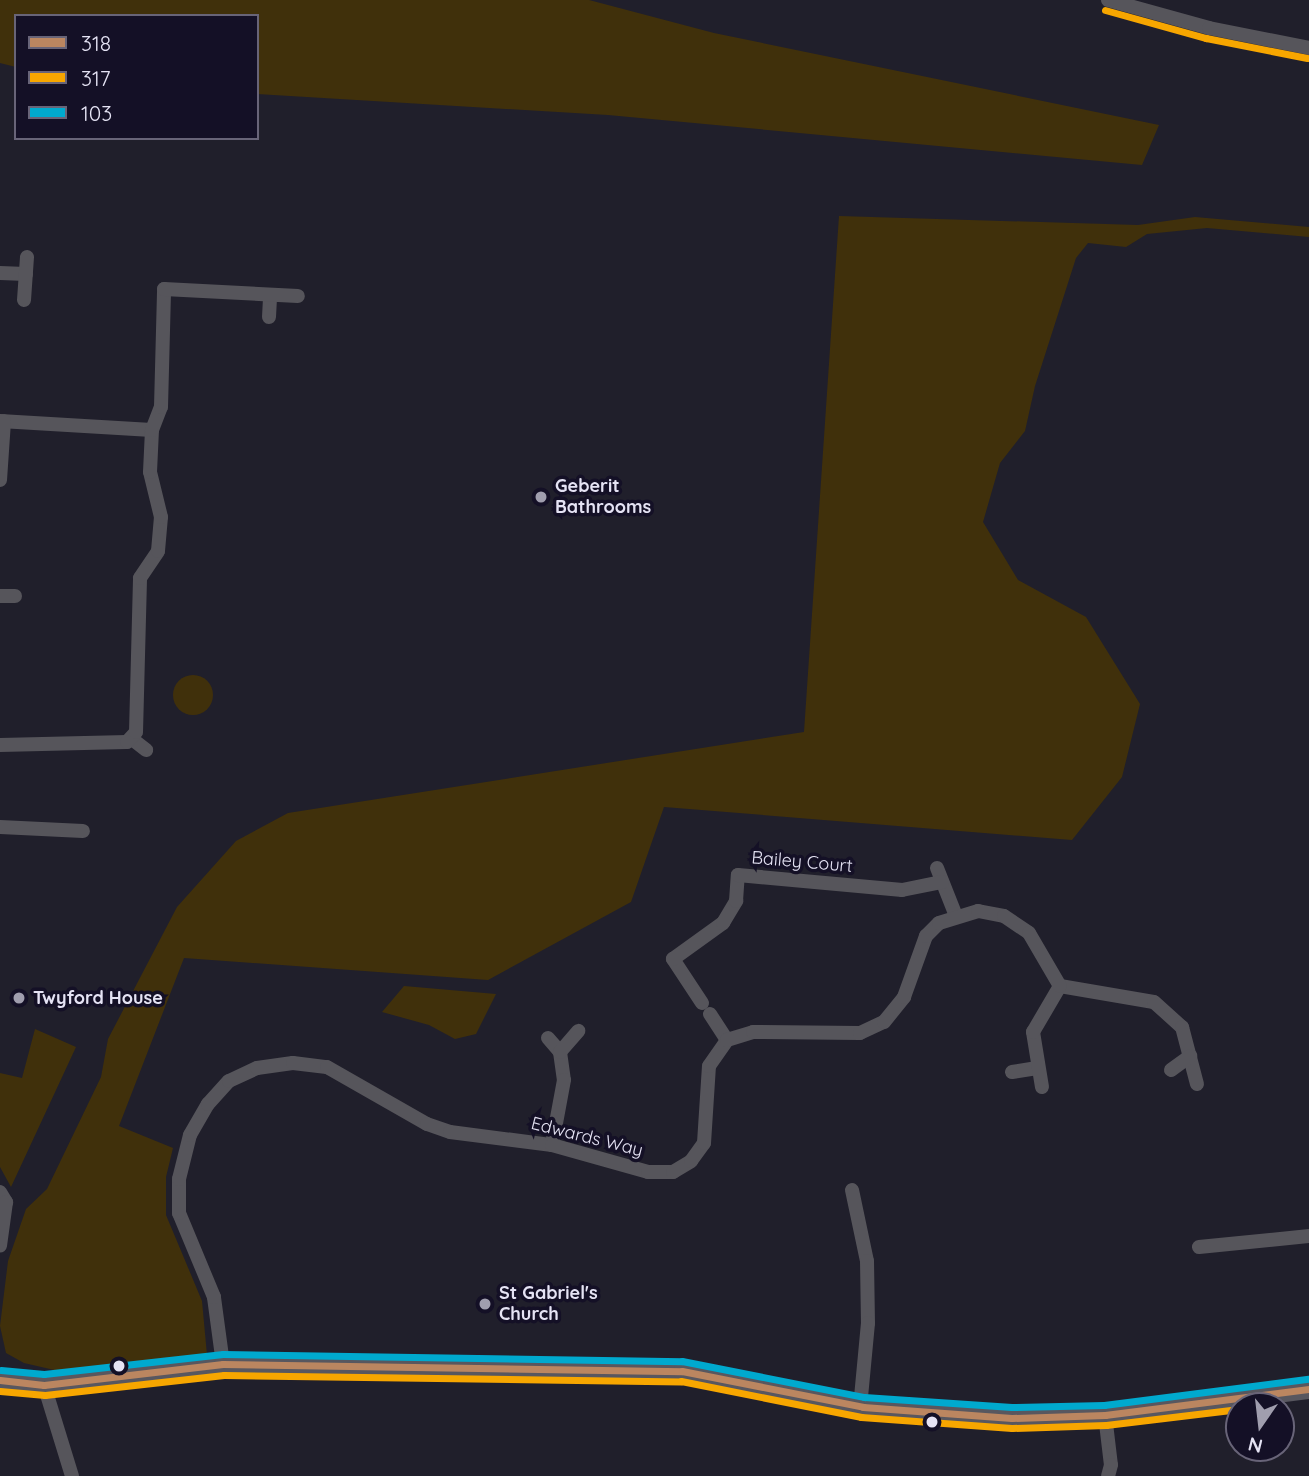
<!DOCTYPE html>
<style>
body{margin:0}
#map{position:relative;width:1309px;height:1476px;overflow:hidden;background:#201f2b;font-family:Quicksand,sans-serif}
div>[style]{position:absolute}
.green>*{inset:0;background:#40300b}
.round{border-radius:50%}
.minor>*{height:14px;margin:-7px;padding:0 7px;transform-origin:7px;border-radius:7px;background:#56555b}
.secondary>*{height:19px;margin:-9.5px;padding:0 9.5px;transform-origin:9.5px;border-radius:9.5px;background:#58575f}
.bus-1>*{height:7px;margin:-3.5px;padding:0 3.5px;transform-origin:3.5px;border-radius:3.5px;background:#bb8660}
.bus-2>*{height:7px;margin:-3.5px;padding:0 3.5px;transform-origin:3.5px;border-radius:3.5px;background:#f7a600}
.bus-3>*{height:7px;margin:-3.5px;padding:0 3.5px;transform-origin:3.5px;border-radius:3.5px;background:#00a9ce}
.dots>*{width:19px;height:19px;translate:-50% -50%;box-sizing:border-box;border:4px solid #141026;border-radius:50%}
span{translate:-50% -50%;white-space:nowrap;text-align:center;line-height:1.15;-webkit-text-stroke:7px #141026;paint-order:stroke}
.poi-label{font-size:18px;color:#e5e3f4;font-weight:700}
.left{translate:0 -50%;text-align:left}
.street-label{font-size:18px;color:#e5e3f4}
.legend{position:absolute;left:14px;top:14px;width:245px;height:126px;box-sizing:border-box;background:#141026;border:2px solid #686478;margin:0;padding:9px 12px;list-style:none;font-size:21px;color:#e5e3f4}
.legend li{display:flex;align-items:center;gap:14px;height:35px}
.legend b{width:35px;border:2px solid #686478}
.north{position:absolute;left:1225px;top:1392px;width:70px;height:70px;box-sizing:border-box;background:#141026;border:2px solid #686478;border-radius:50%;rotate:194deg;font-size:19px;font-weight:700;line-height:28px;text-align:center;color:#e5e3f4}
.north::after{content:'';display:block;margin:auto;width:24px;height:32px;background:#a09eae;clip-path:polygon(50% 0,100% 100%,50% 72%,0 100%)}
</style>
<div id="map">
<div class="green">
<div style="clip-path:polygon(0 0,589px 0,714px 33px,1159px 125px,1142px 165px,608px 115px,257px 94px,257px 16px,16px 16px,16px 67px,0 63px)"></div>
<div style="clip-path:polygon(839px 216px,1138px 225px,1195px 217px,1309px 227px,1309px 237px,1207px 228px,1147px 234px,1126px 247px,1088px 243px,1076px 258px,1035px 386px,1025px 431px,1000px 463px,983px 522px,1018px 580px,1086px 617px,1140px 704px,1122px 777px,1072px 840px,664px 807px,631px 902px,488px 980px,184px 958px,119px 1126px,173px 1148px,166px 1177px,166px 1215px,202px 1301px,207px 1355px,63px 1372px,24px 1363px,6px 1353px,0 1326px,8px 1261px,26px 1209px,47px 1189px,101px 1077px,108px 1039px,177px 907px,236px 841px,288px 813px,804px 732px)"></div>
<div class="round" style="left:173px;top:675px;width:40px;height:40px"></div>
<div style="clip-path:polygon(404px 986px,496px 994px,476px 1034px,455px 1039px,429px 1025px,382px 1012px)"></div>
<div style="clip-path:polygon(35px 1029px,76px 1047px,11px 1187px,0 1167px,0 1073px,22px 1078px)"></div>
</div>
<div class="minor">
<div style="left:1108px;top:0;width:105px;rotate:15.5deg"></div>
<div style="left:1209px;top:28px;width:102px;rotate:11.3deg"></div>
<div style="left:0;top:273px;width:26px;rotate:2deg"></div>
<div style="left:24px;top:300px;width:43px;rotate:-86deg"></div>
<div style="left:269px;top:317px;width:22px;rotate:-87deg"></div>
<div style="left:0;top:421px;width:152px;rotate:3.4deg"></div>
<div style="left:0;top:480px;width:59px;rotate:-86.1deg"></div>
<div style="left:0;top:596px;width:15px"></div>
<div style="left:132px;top:739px;width:18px;rotate:38deg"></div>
<div style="left:0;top:745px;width:127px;rotate:-1.4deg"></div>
<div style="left:127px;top:742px;width:13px;rotate:-48deg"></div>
<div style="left:136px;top:732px;width:154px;rotate:-88.5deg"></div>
<div style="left:140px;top:578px;width:32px;rotate:-56deg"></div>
<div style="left:158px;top:551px;width:34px;rotate:-85deg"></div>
<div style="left:161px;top:517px;width:46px;rotate:-103.7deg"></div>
<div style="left:150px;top:472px;width:42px;rotate:-87.3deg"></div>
<div style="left:152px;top:430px;width:25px;rotate:-69deg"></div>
<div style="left:161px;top:407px;width:118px;rotate:-88.5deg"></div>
<div style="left:164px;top:289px;width:134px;rotate:3deg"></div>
<div style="left:0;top:827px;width:83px;rotate:2.8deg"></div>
<div style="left:937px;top:868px;width:52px;rotate:68.4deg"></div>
<div style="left:1060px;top:986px;width:95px;rotate:9.7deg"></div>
<div style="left:1154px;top:1002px;width:38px;rotate:42deg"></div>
<div style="left:1182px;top:1027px;width:59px;rotate:75.3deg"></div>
<div style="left:702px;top:1003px;width:53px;rotate:-123.4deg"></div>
<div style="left:673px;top:959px;width:62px;rotate:-35.8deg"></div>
<div style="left:723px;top:923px;width:26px;rotate:-59deg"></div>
<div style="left:736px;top:901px;width:26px;rotate:-86deg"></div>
<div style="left:738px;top:875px;width:165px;rotate:5.2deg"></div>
<div style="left:902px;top:890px;width:41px;rotate:-11.3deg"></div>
<div style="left:710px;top:1014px;width:31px;rotate:57deg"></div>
<div style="left:548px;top:1038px;width:18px;rotate:49deg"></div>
<div style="left:560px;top:1052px;width:28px;rotate:82deg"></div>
<div style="left:564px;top:1080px;width:66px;rotate:100.5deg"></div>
<div style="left:560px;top:1052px;width:28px;rotate:-49deg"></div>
<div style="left:1171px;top:1070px;width:24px;rotate:-36deg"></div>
<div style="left:1012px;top:1072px;width:24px;rotate:-9deg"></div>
<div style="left:1042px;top:1087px;width:56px;rotate:-99.3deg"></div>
<div style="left:1033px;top:1032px;width:53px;rotate:-59.6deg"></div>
<div style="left:852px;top:1190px;width:73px;rotate:78.1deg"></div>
<div style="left:867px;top:1261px;width:62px;rotate:89.1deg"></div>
<div style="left:868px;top:1323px;width:84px;rotate:95.4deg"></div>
<div style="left:0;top:1192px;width:12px;rotate:59deg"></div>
<div style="left:6px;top:1202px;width:44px;rotate:97.8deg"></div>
<div style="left:1199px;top:1247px;width:111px;rotate:-5.7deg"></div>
<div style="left:223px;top:1364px;width:68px;rotate:-97.7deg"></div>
<div style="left:214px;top:1297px;width:91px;rotate:-112.6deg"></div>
<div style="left:179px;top:1213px;width:34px;rotate:-90deg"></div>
<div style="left:179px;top:1179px;width:45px;rotate:-76deg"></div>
<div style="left:190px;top:1135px;width:36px;rotate:-60deg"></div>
<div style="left:208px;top:1104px;width:31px;rotate:-48deg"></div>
<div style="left:229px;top:1081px;width:31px;rotate:-25deg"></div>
<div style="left:257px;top:1068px;width:36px;rotate:-8deg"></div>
<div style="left:293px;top:1063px;width:34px;rotate:7deg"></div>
<div style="left:327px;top:1067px;width:115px;rotate:29.7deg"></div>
<div style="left:427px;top:1124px;width:24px;rotate:19deg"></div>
<div style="left:450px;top:1132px;width:103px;rotate:7.3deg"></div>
<div style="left:552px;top:1145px;width:100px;rotate:15.7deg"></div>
<div style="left:648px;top:1172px;width:25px"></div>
<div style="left:673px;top:1172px;width:21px;rotate:-31deg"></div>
<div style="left:691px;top:1161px;width:22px;rotate:-54deg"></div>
<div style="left:704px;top:1143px;width:77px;rotate:-86.3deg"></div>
<div style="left:709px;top:1066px;width:32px;rotate:-55deg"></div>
<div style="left:727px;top:1040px;width:27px;rotate:-17deg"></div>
<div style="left:753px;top:1032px;width:107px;rotate:0.5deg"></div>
<div style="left:860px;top:1033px;width:26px;rotate:-25deg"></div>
<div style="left:884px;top:1022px;width:32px;rotate:-51deg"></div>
<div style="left:904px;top:997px;width:65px;rotate:-70.2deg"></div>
<div style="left:926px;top:936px;width:18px;rotate:-45deg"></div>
<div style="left:939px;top:923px;width:41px;rotate:-17.1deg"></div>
<div style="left:978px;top:911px;width:26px;rotate:11deg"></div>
<div style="left:1004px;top:916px;width:30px;rotate:34deg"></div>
<div style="left:1029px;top:933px;width:61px;rotate:59.7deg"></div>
<div style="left:44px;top:1385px;width:95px;rotate:72.9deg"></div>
<div style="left:1105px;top:1415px;width:50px;rotate:83.2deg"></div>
<div style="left:1111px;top:1465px;width:11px;rotate:105deg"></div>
</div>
<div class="secondary">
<div style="left:0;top:1380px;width:44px;rotate:6.5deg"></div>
<div style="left:44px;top:1385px;width:180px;rotate:-6.7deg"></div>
<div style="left:223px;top:1364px;width:459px;rotate:0.9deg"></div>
<div style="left:682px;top:1371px;width:185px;rotate:11.2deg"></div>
<div style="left:863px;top:1407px;width:149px;rotate:4.2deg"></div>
<div style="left:1012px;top:1418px;width:93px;rotate:-1.8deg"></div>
<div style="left:1105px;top:1415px;width:206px;rotate:-7.3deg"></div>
</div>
<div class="bus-1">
<div style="left:0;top:1380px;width:44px;rotate:6.5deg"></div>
<div style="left:44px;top:1385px;width:180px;rotate:-6.7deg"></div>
<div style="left:223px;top:1364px;width:459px;rotate:0.9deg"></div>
<div style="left:682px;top:1371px;width:185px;rotate:11.2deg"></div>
<div style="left:863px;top:1407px;width:149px;rotate:4.2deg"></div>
<div style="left:1012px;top:1418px;width:93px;rotate:-1.8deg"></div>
<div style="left:1105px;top:1415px;width:206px;rotate:-7.3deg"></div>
</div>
<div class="bus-2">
<div style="left:1105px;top:10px;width:105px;rotate:15.5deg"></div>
<div style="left:1206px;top:38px;width:103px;rotate:11.2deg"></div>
<div style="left:0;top:1391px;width:45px;rotate:5.1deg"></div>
<div style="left:45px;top:1395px;width:180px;rotate:-6.4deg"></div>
<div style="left:224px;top:1375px;width:457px;rotate:0.8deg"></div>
<div style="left:681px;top:1381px;width:184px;rotate:11.3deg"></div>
<div style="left:861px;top:1417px;width:151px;rotate:4.2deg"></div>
<div style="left:1012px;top:1428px;width:94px;rotate:-1.8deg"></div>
<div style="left:1106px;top:1425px;width:134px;rotate:-6.9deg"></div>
</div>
<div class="bus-3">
<div style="left:1px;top:1370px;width:43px;rotate:5.3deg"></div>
<div style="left:44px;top:1374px;width:180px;rotate:-6.4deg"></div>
<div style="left:223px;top:1354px;width:459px;rotate:0.9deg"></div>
<div style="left:682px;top:1361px;width:186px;rotate:11.2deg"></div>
<div style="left:864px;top:1397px;width:148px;rotate:3.9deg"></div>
<div style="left:1012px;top:1407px;width:92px;rotate:-1.2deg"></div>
<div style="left:1104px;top:1405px;width:206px;rotate:-7.3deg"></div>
</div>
<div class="dots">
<div style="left:541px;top:497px;background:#a09eae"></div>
<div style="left:19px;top:998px;background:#a09eae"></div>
<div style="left:485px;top:1304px;background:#a09eae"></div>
<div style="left:119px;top:1366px;background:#e5e3f4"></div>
<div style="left:932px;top:1422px;background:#e5e3f4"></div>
</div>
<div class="poi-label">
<span class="left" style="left:555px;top:497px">Geberit<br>Bathrooms</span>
<span class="left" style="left:33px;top:998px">Twyford House</span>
<span class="left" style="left:499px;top:1304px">St Gabriel's<br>Church</span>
</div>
<div class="street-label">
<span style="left:802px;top:862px;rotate:5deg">Bailey Court</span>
<span style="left:587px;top:1137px;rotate:14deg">Edwards Way</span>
</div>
<ul class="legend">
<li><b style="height:9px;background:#bb8660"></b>318</li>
<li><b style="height:9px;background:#f7a600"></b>317</li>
<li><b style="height:9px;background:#00a9ce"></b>103</li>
</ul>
<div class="north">N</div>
</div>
